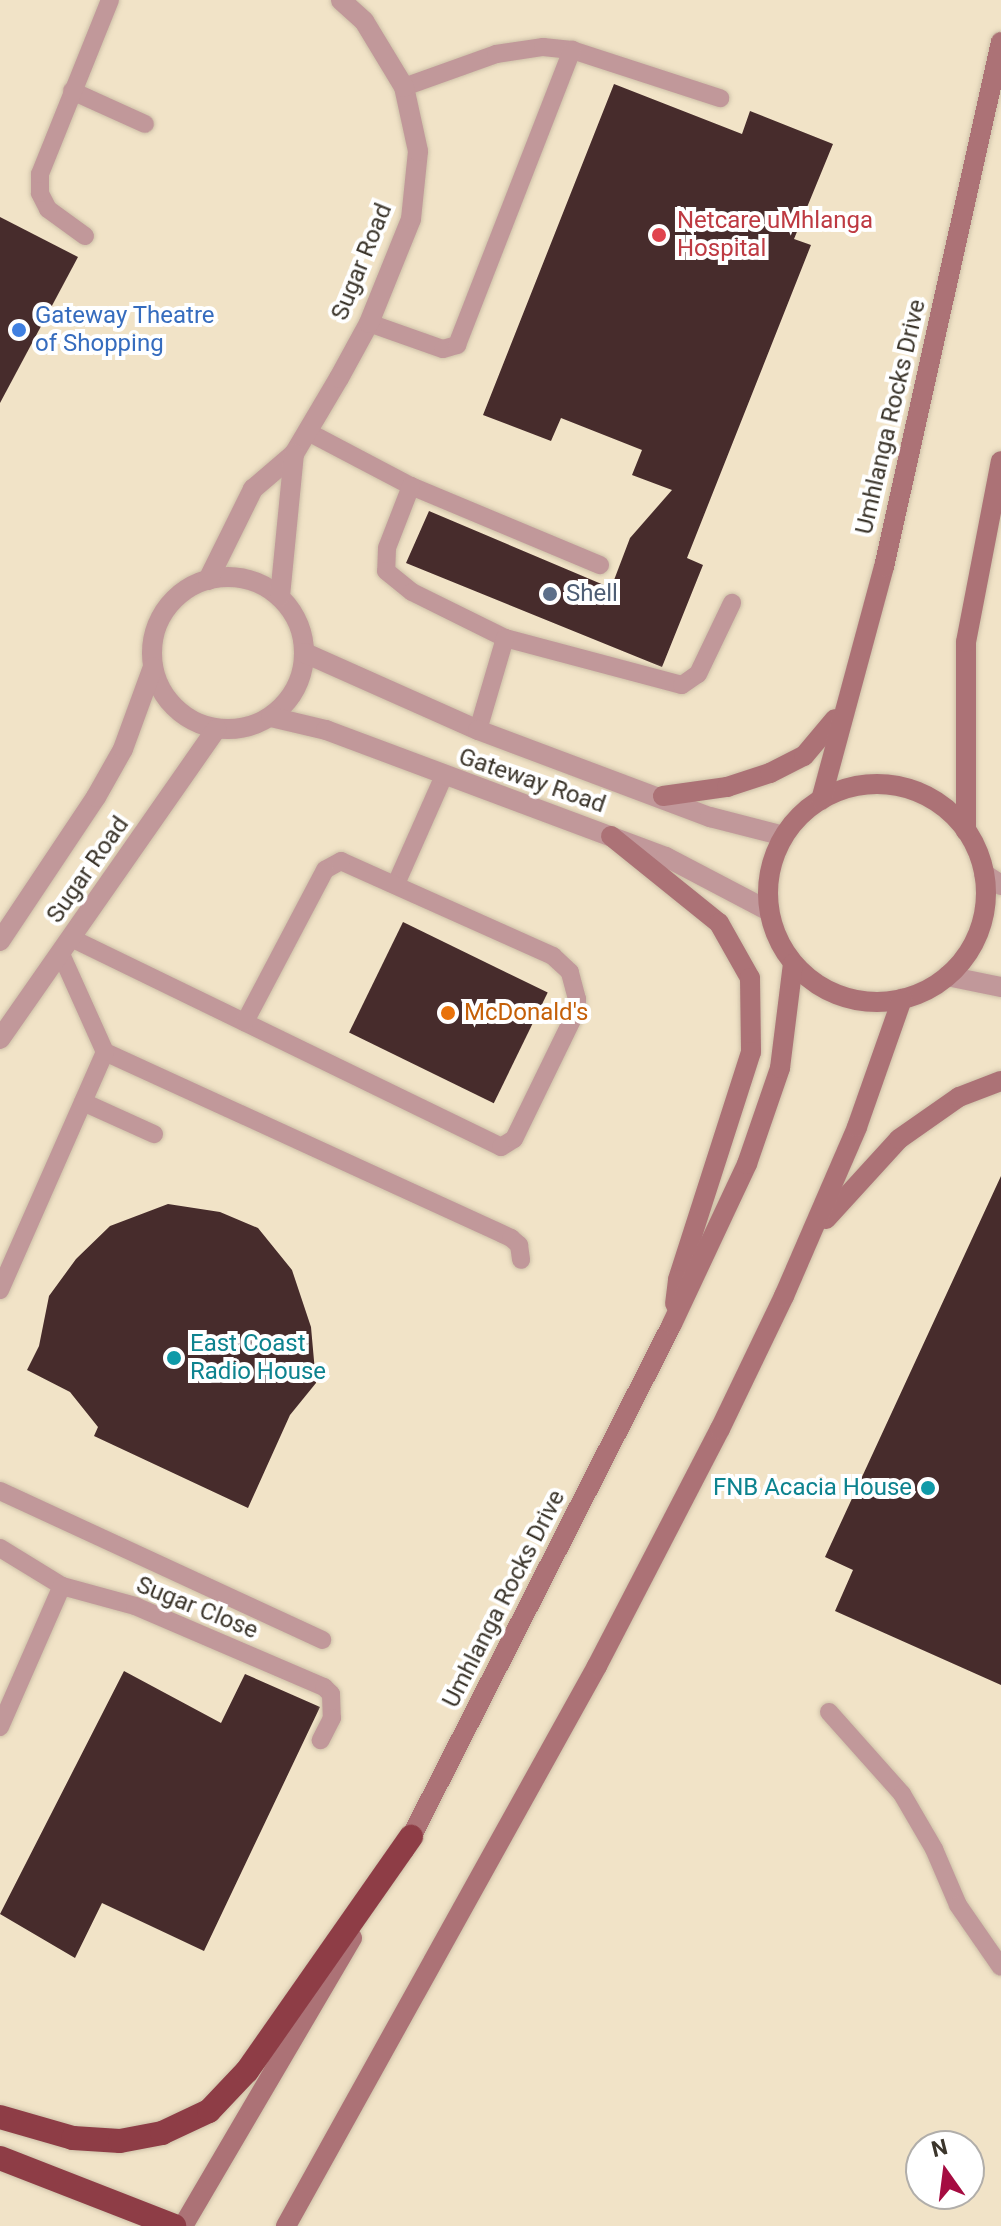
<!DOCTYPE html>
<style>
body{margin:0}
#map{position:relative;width:1001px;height:2226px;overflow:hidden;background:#f1e3c7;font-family:Roboto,sans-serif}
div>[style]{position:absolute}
.building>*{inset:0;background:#472c2c;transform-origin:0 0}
.roads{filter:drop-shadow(0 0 2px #cdc0a8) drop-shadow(0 0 2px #cdc0a8)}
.lane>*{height:18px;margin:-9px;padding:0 9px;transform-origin:9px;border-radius:9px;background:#c1989a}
.street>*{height:20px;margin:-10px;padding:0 10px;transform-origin:10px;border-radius:10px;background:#c1989a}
.street>.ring{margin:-10px;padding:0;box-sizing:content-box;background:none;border:20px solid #c1989a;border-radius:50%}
.secondary>*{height:20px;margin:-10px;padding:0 10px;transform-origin:10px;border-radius:10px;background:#ac7276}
.secondary>.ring{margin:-10px;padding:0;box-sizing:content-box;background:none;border:20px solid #ac7276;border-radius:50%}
.highway>*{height:24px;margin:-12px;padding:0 12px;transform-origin:12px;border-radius:12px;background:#8e3d46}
.dots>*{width:22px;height:22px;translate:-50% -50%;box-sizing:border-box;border:4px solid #fff;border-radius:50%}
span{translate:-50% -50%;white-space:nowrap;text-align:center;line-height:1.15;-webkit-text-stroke:8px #fff;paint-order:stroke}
.health-label{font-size:24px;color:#be3a42}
.left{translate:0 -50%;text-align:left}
.street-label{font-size:24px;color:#3b352b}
.shop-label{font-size:24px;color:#366cbe}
.service-label{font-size:24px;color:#4e5e75}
.food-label{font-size:24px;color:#c56008}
.culture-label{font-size:24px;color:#0d838f}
.right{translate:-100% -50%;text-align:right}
.north{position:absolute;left:905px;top:2130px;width:80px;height:80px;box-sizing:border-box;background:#fff;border:2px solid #b1aeaa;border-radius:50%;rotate:346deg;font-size:22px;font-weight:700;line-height:32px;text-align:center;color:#3b352b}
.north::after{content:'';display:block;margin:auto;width:28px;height:36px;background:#a50c41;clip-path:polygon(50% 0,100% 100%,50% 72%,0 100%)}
</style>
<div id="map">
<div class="building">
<div style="clip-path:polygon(614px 84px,742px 134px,750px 111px,833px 144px,794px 239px,811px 245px,687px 558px,703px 565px,662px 667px,406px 563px,429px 511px,611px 588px,630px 538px,672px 490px,632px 475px,642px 450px,561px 418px,551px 441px,483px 415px)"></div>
<div style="clip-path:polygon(0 217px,78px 257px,0 403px)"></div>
<div style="left:403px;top:922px;width:161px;height:123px;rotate:26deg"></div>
<div style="clip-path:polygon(1001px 1176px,1001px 1685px,835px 1611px,853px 1570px,825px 1557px)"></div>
<div style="clip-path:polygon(168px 1204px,220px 1212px,258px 1228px,292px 1270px,311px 1327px,316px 1383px,290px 1415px,248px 1508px,94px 1436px,98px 1427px,70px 1392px,27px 1370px,39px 1346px,49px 1296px,76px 1259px,110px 1226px)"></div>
<div style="clip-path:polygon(124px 1671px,221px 1723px,245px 1674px,320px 1707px,204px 1951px,102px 1903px,75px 1958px,0 1914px)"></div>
</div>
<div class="roads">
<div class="lane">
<div style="left:404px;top:87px;width:98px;rotate:-19.7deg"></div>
<div style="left:496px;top:54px;width:48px;rotate:-8.5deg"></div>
<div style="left:543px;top:47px;width:29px;rotate:6deg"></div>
<div style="left:572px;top:50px;width:156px;rotate:18deg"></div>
<div style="left:72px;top:91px;width:80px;rotate:24.3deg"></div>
<div style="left:85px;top:236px;width:46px;rotate:-143.9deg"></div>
<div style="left:48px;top:209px;width:18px;rotate:-117deg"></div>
<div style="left:40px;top:193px;width:19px;rotate:-90deg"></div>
<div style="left:40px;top:174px;width:188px;rotate:-68.1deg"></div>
<div style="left:369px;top:323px;width:78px;rotate:19.4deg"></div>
<div style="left:443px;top:349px;width:15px;rotate:-16deg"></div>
<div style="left:457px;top:345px;width:317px;rotate:-68.7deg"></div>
<div style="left:308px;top:432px;width:116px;rotate:27.7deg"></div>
<div style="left:411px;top:486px;width:205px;rotate:22.7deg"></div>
<div style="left:411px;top:486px;width:66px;rotate:111.2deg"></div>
<div style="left:387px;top:548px;width:23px;rotate:92deg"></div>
<div style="left:386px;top:571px;width:33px;rotate:39deg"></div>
<div style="left:412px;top:592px;width:104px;rotate:26.3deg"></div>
<div style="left:505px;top:638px;width:183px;rotate:14.9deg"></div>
<div style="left:682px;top:685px;width:19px;rotate:-35deg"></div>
<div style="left:698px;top:674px;width:79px;rotate:-64.4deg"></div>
<div style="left:478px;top:730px;width:96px;rotate:-73.6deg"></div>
<div style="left:396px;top:884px;width:116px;rotate:-66.1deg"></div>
<div style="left:71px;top:938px;width:478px;rotate:25.9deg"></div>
<div style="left:501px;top:1147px;width:15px;rotate:-32deg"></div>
<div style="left:514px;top:1139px;width:144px;rotate:-64deg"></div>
<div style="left:577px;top:1010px;width:11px;rotate:-90deg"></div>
<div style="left:577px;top:999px;width:28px;rotate:-105deg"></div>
<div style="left:570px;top:972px;width:23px;rotate:-137deg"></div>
<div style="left:553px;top:956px;width:232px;rotate:-155.9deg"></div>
<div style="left:341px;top:861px;width:18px;rotate:151deg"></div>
<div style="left:325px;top:870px;width:172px;rotate:117.8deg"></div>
<div style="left:105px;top:1052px;width:447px;rotate:24.6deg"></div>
<div style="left:511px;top:1238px;width:11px;rotate:41deg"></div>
<div style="left:519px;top:1245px;width:15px;rotate:82deg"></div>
<div style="left:83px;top:1102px;width:78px;rotate:24.3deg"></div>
<div style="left:0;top:1290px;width:260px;rotate:-66.2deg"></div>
<div style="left:105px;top:1052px;width:107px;rotate:-114.2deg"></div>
<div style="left:0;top:1491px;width:355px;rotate:24.8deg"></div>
<div style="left:0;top:1548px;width:73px;rotate:31.5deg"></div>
<div style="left:62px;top:1586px;width:76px;rotate:15.3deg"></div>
<div style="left:135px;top:1606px;width:206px;rotate:23.2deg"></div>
<div style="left:324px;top:1687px;width:10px;rotate:45deg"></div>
<div style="left:331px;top:1694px;width:24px;rotate:88deg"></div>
<div style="left:332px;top:1718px;width:25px;rotate:117deg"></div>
<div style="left:829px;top:1712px;width:110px;rotate:48.3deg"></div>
<div style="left:902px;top:1794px;width:64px;rotate:59.8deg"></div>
<div style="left:934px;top:1849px;width:61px;rotate:66.8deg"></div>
<div style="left:958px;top:1905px;width:75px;rotate:55.3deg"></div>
<div style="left:0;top:1727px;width:154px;rotate:-66.3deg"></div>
</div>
<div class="street">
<div class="ring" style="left:152px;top:577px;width:132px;height:132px"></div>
<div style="left:208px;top:580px;width:102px;rotate:-63.7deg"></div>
<div style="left:253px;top:489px;width:54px;rotate:-40.5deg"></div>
<div style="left:294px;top:454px;width:88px;rotate:-59.4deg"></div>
<div style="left:339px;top:378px;width:63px;rotate:-61.4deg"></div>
<div style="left:369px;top:323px;width:112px;rotate:-68deg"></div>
<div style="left:411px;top:219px;width:68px;rotate:-84.1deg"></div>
<div style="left:418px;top:151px;width:66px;rotate:-102.3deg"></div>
<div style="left:404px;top:87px;width:77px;rotate:-121.2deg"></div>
<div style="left:364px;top:21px;width:31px;rotate:-138deg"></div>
<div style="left:280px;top:596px;width:143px;rotate:-84.4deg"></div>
<div style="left:305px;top:653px;width:189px;rotate:24deg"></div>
<div style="left:478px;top:730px;width:248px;rotate:20.6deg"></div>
<div style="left:710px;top:817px;width:76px;rotate:14.4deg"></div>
<div style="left:271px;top:717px;width:57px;rotate:13.3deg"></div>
<div style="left:326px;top:730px;width:363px;rotate:20.5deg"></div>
<div style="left:666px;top:857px;width:116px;rotate:27.7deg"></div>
<div style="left:984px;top:874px;width:20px;rotate:33deg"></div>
<div style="left:0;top:941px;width:173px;rotate:-56.3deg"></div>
<div style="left:96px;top:797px;width:55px;rotate:-60.6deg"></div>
<div style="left:123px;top:749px;width:87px;rotate:-69.9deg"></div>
<div style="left:947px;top:976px;width:55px;rotate:11.5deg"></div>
<div style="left:0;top:1039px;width:378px;rotate:-55.1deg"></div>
</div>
<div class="secondary">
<div class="ring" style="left:768px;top:784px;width:198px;height:198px"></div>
<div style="left:663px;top:796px;width:65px;rotate:-8deg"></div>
<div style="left:727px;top:787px;width:45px;rotate:-18deg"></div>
<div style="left:770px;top:773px;width:38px;rotate:-27deg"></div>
<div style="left:804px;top:756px;width:48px;rotate:-50deg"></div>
<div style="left:821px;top:800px;width:241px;rotate:-74.9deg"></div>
<div style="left:884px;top:567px;width:538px;rotate:-77.44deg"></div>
<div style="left:966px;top:831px;width:189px;rotate:-90deg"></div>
<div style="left:966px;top:642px;width:184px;rotate:-79.1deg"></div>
<div style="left:611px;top:836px;width:139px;rotate:38.9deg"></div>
<div style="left:719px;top:923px;width:63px;rotate:60.6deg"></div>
<div style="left:750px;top:978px;width:74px;rotate:89.2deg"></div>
<div style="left:751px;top:1052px;width:239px;rotate:107.8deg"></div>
<div style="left:678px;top:1280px;width:24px;rotate:97deg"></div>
<div style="left:826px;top:1219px;width:108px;rotate:-47.6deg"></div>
<div style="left:899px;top:1139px;width:73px;rotate:-35deg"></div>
<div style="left:959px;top:1097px;width:45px;rotate:-20.9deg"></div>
<div style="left:405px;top:1849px;width:589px;rotate:-63.04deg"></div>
<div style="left:672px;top:1324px;width:177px;rotate:-64.9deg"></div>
<div style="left:747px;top:1164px;width:102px;rotate:-71deg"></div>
<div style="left:780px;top:1068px;width:105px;rotate:-82.9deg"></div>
<div style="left:183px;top:2226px;width:334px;rotate:-59.6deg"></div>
<div style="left:286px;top:2226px;width:641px;rotate:-60.95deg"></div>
<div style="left:597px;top:1666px;width:267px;rotate:-62.6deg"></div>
<div style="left:720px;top:1429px;width:148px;rotate:-64.3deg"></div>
<div style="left:784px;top:1296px;width:184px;rotate:-66.6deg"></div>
<div style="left:857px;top:1127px;width:136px;rotate:-70.6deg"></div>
</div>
<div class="highway">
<div style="left:0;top:2117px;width:76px;rotate:16deg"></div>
<div style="left:73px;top:2138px;width:47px;rotate:3.7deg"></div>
<div style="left:120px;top:2141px;width:43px;rotate:-10.8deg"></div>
<div style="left:162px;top:2133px;width:52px;rotate:-25.1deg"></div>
<div style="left:209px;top:2111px;width:55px;rotate:-46.5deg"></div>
<div style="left:247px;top:2071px;width:286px;rotate:-55deg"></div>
<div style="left:0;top:2158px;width:187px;rotate:21.3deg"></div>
</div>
</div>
<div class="dots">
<div style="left:659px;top:235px;background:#e0444e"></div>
<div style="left:19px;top:330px;background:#3f7fe0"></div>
<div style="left:550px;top:594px;background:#5c6f8a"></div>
<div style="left:448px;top:1013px;background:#e8710a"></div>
<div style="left:174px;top:1358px;background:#0f9aa8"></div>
<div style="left:928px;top:1488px;background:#0f9aa8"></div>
</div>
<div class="health-label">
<span class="left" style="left:677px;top:235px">Netcare uMhlanga<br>Hospital</span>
</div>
<div class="street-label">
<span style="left:362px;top:262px;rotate:-68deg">Sugar Road</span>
<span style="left:891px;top:417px;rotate:-77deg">Umhlanga Rocks Drive</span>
<span style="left:532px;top:781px;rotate:19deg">Gateway Road</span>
<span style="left:88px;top:870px;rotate:-55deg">Sugar Road</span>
<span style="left:504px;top:1599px;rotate:-63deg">Umhlanga Rocks Drive</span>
<span style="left:197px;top:1608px;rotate:22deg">Sugar Close</span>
</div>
<div class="shop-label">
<span class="left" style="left:35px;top:330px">Gateway Theatre<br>of Shopping</span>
</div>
<div class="service-label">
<span class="left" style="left:566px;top:594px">Shell</span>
</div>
<div class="food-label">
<span class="left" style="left:464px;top:1013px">McDonald's</span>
</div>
<div class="culture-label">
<span class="left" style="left:190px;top:1358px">East Coast<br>Radio House</span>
<span class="right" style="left:912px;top:1488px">FNB Acacia House</span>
</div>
<div class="north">N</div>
</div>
